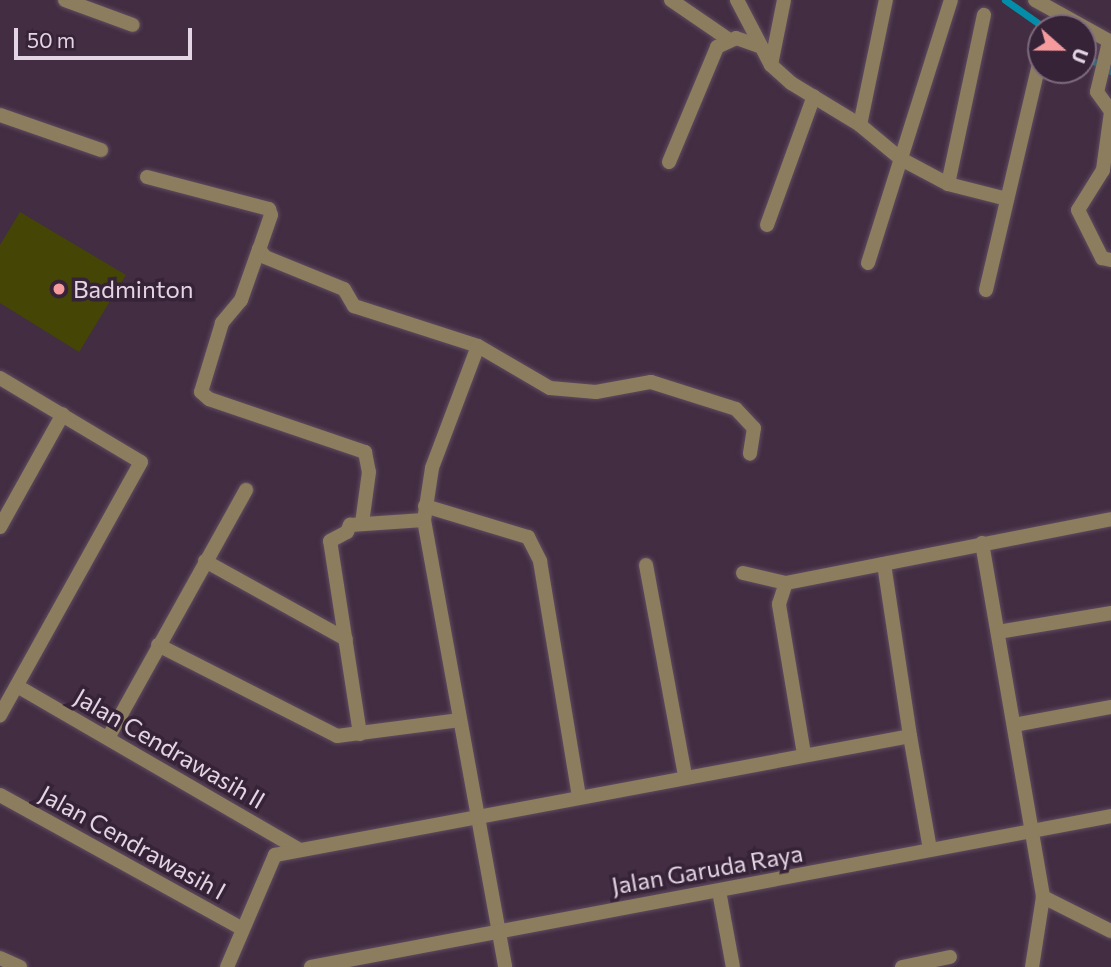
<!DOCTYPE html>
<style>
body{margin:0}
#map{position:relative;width:1111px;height:967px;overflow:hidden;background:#422d42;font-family:Commissioner,sans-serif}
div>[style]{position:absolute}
.green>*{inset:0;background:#454606}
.stream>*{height:7px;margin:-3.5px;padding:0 3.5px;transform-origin:3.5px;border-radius:3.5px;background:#048da8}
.roads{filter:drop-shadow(0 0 2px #5f4b5f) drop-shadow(0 0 2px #5f4b5f)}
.minor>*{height:14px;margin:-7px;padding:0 7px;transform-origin:7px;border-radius:7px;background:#8c7d5e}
.dots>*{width:19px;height:19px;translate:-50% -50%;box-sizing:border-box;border:4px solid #372338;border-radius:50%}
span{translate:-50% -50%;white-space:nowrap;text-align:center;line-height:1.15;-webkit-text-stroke:7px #372338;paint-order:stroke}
.poi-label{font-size:24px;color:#e3d5e3}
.left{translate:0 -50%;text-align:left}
.street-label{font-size:24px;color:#e3d5e3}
.north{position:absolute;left:1027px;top:14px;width:70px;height:70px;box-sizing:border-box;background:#372338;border:2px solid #7c6a7c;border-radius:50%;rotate:111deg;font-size:19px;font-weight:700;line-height:28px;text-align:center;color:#e3d5e3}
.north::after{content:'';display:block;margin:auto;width:24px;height:32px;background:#f59b9e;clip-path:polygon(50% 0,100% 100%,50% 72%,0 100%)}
.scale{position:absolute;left:14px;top:28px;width:178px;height:32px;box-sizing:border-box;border:4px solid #e3d5e3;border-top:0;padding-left:9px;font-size:21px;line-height:24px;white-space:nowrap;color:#e3d5e3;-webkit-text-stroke:5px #372338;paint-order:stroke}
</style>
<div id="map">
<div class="green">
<div style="clip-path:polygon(20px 212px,126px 275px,79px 352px,0 303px,0 245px)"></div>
</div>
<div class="stream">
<div style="left:1005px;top:0;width:49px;rotate:35deg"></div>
<div style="left:1083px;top:55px;width:32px;rotate:30deg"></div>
</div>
<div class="roads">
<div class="minor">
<div style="left:65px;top:0;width:72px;rotate:20.2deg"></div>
<div style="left:671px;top:0;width:69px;rotate:34.4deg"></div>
<div style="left:737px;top:0;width:73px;rotate:62.4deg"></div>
<div style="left:771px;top:65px;width:27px;rotate:42deg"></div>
<div style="left:791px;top:83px;width:81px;rotate:31.3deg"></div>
<div style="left:860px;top:125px;width:53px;rotate:39.7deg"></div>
<div style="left:901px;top:159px;width:53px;rotate:28deg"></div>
<div style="left:948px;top:184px;width:61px;rotate:14.3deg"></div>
<div style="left:1035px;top:0;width:87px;rotate:28.9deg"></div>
<div style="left:1109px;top:42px;width:51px;rotate:103.5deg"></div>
<div style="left:1097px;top:92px;width:24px;rotate:54deg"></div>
<div style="left:771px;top:65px;width:66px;rotate:-78.7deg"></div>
<div style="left:1111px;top:112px;width:59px;rotate:97.9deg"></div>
<div style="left:1103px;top:170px;width:47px;rotate:122deg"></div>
<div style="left:1078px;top:210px;width:54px;rotate:63.4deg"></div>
<div style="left:1102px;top:258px;width:9px;rotate:13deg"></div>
<div style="left:0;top:115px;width:107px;rotate:19.1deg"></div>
<div style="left:860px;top:125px;width:128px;rotate:-78.3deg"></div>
<div style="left:669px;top:162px;width:125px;rotate:-67.3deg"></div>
<div style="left:717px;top:47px;width:21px;rotate:-25deg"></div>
<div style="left:736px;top:38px;width:24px;rotate:19deg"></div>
<div style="left:147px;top:177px;width:126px;rotate:14.7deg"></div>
<div style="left:269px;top:209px;width:6px;rotate:72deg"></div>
<div style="left:271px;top:215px;width:36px;rotate:109deg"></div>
<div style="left:259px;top:249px;width:10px;rotate:53deg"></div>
<div style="left:265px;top:257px;width:85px;rotate:22.1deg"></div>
<div style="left:344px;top:289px;width:20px;rotate:60deg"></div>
<div style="left:354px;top:306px;width:130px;rotate:17.9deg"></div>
<div style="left:478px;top:346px;width:130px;rotate:110.7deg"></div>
<div style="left:432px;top:468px;width:53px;rotate:98.7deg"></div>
<div style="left:424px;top:520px;width:454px;rotate:79.7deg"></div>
<div style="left:948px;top:184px;width:173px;rotate:-78deg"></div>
<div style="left:767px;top:225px;width:137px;rotate:-70deg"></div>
<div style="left:259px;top:249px;width:54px;rotate:109.4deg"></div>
<div style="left:241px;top:300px;width:30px;rotate:130deg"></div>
<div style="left:222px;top:323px;width:72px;rotate:106.9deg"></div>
<div style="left:201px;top:392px;width:11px;rotate:41deg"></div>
<div style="left:209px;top:399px;width:165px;rotate:18.8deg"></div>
<div style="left:365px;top:452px;width:20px;rotate:79deg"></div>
<div style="left:369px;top:472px;width:51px;rotate:97.8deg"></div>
<div style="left:868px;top:263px;width:276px;rotate:-72.5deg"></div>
<div style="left:986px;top:290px;width:240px;rotate:-76.8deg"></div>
<div style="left:478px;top:346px;width:83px;rotate:30.3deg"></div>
<div style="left:550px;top:388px;width:46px;rotate:5deg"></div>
<div style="left:596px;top:392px;width:56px;rotate:-10.3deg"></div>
<div style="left:651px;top:382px;width:89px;rotate:17.6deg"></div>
<div style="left:736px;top:409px;width:26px;rotate:47deg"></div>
<div style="left:754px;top:428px;width:26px;rotate:99deg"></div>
<div style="left:0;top:378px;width:164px;rotate:30.8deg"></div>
<div style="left:141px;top:462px;width:290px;rotate:119.1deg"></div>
<div style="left:425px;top:506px;width:108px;rotate:16.8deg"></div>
<div style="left:528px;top:537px;width:27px;rotate:63deg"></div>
<div style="left:540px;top:561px;width:238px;rotate:80.6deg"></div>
<div style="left:0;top:527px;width:129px;rotate:-60.9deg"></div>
<div style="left:982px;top:543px;width:359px;rotate:80.2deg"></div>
<div style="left:1043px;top:897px;width:71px;rotate:98.9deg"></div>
<div style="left:205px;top:561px;width:161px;rotate:29deg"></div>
<div style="left:884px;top:564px;width:174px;rotate:81.4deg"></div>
<div style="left:646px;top:565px;width:215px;rotate:79.5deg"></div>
<div style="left:743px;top:573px;width:44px;rotate:13.1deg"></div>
<div style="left:998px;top:632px;width:115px;rotate:-9.5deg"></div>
<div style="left:158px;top:645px;width:201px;rotate:26.9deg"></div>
<div style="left:337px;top:736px;width:124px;rotate:-7.4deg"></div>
<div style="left:17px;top:686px;width:327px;rotate:30.1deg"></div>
<div style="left:1014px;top:725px;width:99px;rotate:-10.5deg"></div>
<div style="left:360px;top:734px;width:195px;rotate:-98.8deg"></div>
<div style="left:330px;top:541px;width:19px;rotate:-28deg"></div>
<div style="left:347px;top:532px;width:8px;rotate:-67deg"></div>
<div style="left:350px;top:525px;width:74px;rotate:-3.9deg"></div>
<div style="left:108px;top:738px;width:284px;rotate:-60.9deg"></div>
<div style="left:804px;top:754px;width:152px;rotate:-99.5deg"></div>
<div style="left:779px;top:604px;width:22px;rotate:-72deg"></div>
<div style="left:786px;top:583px;width:331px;rotate:-11.1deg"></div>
<div style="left:0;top:795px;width:277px;rotate:28.9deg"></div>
<div style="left:719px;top:891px;width:77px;rotate:79.6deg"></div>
<div style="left:1043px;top:897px;width:76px;rotate:26.6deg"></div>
<div style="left:0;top:958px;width:22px;rotate:24deg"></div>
<div style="left:227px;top:967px;width:122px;rotate:-66.8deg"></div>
<div style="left:275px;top:855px;width:646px;rotate:-10.61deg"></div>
<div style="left:910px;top:736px;width:115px;rotate:80deg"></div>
<div style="left:311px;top:967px;width:814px;rotate:-10.69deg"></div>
<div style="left:902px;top:967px;width:49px;rotate:-11.8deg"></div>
</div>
</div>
<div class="dots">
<div style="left:59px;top:289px;background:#f59b9e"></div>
</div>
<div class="poi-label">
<span class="left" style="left:73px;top:289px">Badminton</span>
</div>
<div class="street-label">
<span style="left:170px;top:748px;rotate:30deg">Jalan Cendrawasih II</span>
<span style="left:133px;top:842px;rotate:29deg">Jalan Cendrawasih I</span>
<span style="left:707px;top:869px;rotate:-10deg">Jalan Garuda Raya</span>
</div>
<div class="north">U</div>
<div class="scale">50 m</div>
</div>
